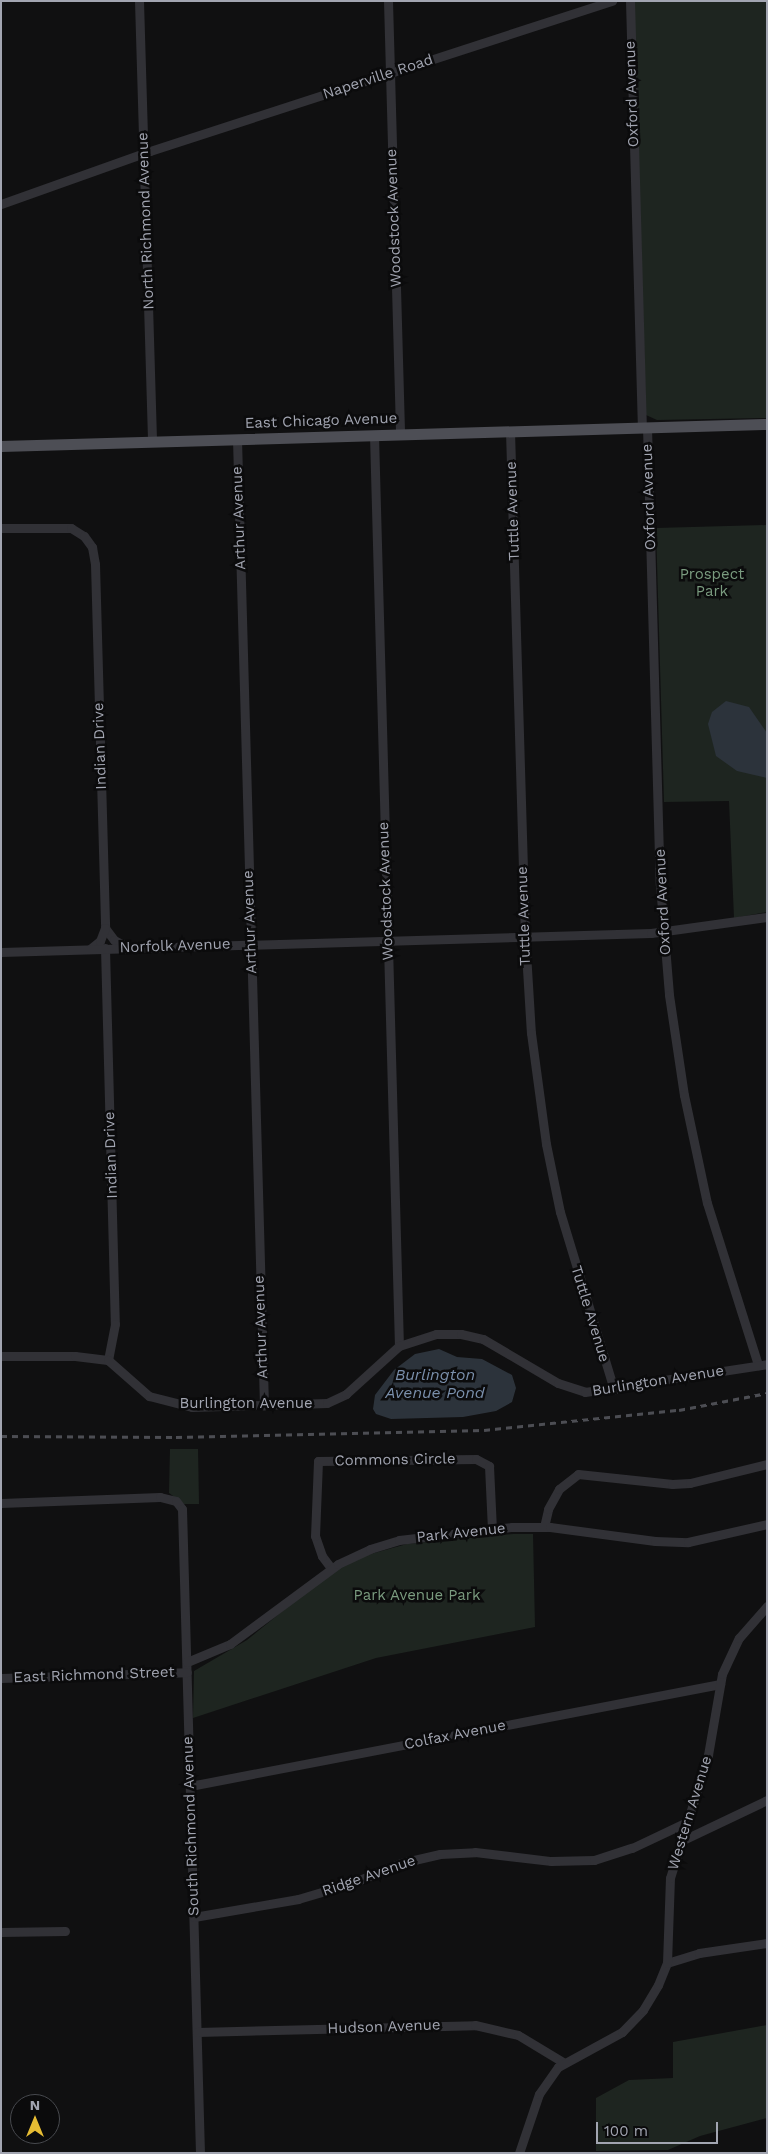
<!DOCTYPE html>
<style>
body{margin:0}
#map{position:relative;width:768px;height:2154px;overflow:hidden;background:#101011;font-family:"Work Sans",sans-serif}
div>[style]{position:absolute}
.green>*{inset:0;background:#1e2520}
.water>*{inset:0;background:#2c333b}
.minor>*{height:9px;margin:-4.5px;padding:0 4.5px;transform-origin:4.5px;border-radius:4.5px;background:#313136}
.major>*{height:11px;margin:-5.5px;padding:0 5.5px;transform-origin:5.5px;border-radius:5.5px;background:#4d4e55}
.rail>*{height:2.5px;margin-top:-1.25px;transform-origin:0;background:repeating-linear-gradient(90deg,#4c4d53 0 6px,transparent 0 11px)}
span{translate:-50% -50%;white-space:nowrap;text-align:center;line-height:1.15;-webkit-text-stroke:5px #0b0b0c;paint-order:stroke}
.street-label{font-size:15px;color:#a2a5b1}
.park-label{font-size:15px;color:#7a9b7f}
.water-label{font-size:16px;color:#7a8fab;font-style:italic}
.frame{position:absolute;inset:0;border:2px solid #a2a5b1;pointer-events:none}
.north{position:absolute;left:10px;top:2094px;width:50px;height:50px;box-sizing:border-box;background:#0b0b0c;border:1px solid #47494e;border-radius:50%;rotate:0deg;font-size:14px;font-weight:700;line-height:20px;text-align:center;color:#a2a5b1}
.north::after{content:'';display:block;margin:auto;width:18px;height:22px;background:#e6bc33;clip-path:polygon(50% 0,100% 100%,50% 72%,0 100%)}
.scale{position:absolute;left:596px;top:2122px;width:122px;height:22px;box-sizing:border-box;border:2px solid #a2a5b1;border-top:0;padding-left:6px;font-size:15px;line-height:18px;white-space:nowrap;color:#a2a5b1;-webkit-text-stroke:4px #0b0b0c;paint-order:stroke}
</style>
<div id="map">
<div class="green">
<div style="clip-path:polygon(634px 1px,767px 1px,767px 418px,657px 420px,646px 415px)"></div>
<div style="clip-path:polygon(767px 525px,767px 912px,734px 918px,729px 801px,664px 802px,656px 528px)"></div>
<div style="clip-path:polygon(170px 1449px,198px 1449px,199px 1504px,184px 1504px,169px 1493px)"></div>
<div style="clip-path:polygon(513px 1534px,533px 1534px,535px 1627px,376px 1658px,193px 1718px,194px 1671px,247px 1640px,331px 1572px,367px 1555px,407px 1544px)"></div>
<div style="clip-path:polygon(767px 2025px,767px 2118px,700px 2136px,668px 2150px,596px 2151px,596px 2098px,629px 2080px,673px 2078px,673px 2042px)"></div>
</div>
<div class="water">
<div style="clip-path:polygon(726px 701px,749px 707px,767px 733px,767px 778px,737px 771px,716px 756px,708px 724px,712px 712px)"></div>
<div style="clip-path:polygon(439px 1349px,457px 1357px,482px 1359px,512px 1375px,516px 1388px,512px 1402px,496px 1411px,463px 1417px,391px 1419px,376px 1414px,373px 1409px,375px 1395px,394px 1370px,415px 1354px)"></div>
</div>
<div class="minor">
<div style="left:139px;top:1px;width:440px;rotate:88.3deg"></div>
<div style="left:388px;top:1px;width:433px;rotate:88.4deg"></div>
<div style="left:630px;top:1px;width:426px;rotate:88.4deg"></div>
<div style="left:1px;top:204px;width:158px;rotate:-19.6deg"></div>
<div style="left:150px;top:151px;width:486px;rotate:-18deg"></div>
<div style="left:647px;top:427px;width:458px;rotate:88.4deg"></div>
<div style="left:660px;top:885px;width:110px;rotate:85.3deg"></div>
<div style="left:669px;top:995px;width:101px;rotate:81.5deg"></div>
<div style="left:684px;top:1095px;width:110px;rotate:78deg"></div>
<div style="left:707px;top:1203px;width:170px;rotate:72.5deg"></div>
<div style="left:510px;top:431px;width:505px;rotate:88.3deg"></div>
<div style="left:525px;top:936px;width:97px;rotate:86.5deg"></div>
<div style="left:531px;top:1033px;width:112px;rotate:82.3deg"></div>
<div style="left:546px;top:1144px;width:69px;rotate:78.4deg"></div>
<div style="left:560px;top:1212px;width:186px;rotate:73.1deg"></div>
<div style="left:374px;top:435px;width:911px;rotate:88.43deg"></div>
<div style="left:237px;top:439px;width:967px;rotate:88.4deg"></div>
<div style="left:1px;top:528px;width:70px"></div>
<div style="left:71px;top:528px;width:15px;rotate:32deg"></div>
<div style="left:84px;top:536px;width:14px;rotate:54deg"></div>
<div style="left:92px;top:547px;width:17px;rotate:80deg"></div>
<div style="left:95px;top:564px;width:364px;rotate:88.4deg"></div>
<div style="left:105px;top:928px;width:15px;rotate:53deg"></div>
<div style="left:114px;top:940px;width:15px;rotate:28deg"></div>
<div style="left:105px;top:948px;width:376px;rotate:88.5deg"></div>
<div style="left:115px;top:1324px;width:37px;rotate:101deg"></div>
<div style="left:90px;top:949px;width:13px;rotate:-39deg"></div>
<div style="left:100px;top:941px;width:14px;rotate:-69deg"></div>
<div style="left:1px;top:952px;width:650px;rotate:-1.67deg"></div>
<div style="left:651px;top:933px;width:117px;rotate:-7.9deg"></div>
<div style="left:1px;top:1356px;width:74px"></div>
<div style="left:75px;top:1356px;width:33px;rotate:7deg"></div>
<div style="left:108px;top:1360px;width:55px;rotate:41.3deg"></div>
<div style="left:149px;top:1396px;width:44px;rotate:14.3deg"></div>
<div style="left:192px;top:1407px;width:135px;rotate:-1.7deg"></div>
<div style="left:327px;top:1403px;width:21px;rotate:-25deg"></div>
<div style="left:346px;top:1394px;width:72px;rotate:-42.2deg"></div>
<div style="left:399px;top:1346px;width:39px;rotate:-18deg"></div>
<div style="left:436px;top:1334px;width:25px"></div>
<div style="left:461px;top:1334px;width:23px;rotate:13deg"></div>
<div style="left:483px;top:1339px;width:87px;rotate:30.4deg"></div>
<div style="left:558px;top:1383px;width:28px;rotate:18deg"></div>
<div style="left:585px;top:1392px;width:184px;rotate:-8.7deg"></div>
<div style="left:1px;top:1503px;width:159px;rotate:-2.2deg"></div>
<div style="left:160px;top:1497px;width:16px;rotate:14deg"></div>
<div style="left:176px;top:1501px;width:10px;rotate:53deg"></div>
<div style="left:182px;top:1509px;width:644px;rotate:88.4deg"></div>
<div style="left:544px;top:1527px;width:18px;rotate:-77deg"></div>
<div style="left:548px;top:1509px;width:23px;rotate:-61deg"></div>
<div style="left:559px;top:1489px;width:24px;rotate:-38deg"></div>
<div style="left:578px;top:1474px;width:95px;rotate:6.1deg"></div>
<div style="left:672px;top:1484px;width:18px;rotate:-3deg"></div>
<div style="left:690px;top:1483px;width:79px;rotate:-13.9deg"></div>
<div style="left:331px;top:1568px;width:15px;rotate:-127deg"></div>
<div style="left:322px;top:1556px;width:21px;rotate:-109deg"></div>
<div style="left:315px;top:1536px;width:75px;rotate:-87.7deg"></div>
<div style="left:318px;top:1461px;width:158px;rotate:-0.7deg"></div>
<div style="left:476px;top:1459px;width:15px;rotate:28deg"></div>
<div style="left:489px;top:1466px;width:63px;rotate:87.3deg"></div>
<div style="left:187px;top:1662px;width:47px;rotate:-22.7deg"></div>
<div style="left:230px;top:1644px;width:134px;rotate:-36.5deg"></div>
<div style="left:338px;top:1564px;width:35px;rotate:-25deg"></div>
<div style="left:370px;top:1549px;width:30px;rotate:-17deg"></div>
<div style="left:399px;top:1540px;width:114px;rotate:-6.6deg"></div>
<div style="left:512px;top:1527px;width:38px"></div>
<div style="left:550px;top:1527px;width:106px;rotate:7.6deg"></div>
<div style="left:655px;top:1541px;width:33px;rotate:2deg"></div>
<div style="left:688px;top:1542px;width:81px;rotate:-12.8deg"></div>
<div style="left:1px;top:1678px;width:186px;rotate:-1.8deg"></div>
<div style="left:190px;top:1786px;width:540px;rotate:-10.89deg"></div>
<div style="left:681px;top:1841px;width:95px;rotate:-25.5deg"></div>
<div style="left:194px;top:1917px;width:106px;rotate:-9.8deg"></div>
<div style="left:298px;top:1899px;width:56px;rotate:-16.5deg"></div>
<div style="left:352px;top:1883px;width:53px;rotate:-22.2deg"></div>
<div style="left:401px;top:1863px;width:40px;rotate:-13deg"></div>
<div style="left:440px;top:1854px;width:35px;rotate:-3deg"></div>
<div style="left:475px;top:1852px;width:77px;rotate:6.8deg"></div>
<div style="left:551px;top:1861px;width:43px;rotate:-1.3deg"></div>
<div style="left:594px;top:1860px;width:40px;rotate:-18deg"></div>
<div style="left:632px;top:1848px;width:61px;rotate:-25.3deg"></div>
<div style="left:1px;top:1932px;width:64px;rotate:-0.9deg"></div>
<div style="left:667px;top:1963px;width:34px;rotate:-17deg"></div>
<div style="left:699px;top:1953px;width:69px;rotate:-8.4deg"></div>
<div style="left:197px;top:2032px;width:278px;rotate:-1.4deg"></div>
<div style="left:475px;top:2025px;width:44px;rotate:13.1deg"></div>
<div style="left:518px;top:2035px;width:52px;rotate:31deg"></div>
<div style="left:519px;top:2153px;width:62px;rotate:-71.3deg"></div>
<div style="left:539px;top:2094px;width:33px;rotate:-55deg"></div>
<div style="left:558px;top:2067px;width:73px;rotate:-28.7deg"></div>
<div style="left:622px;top:2032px;width:30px;rotate:-46deg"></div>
<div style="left:643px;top:2010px;width:29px;rotate:-59deg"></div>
<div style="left:658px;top:1985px;width:24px;rotate:-68deg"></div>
<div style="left:667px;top:1963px;width:85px;rotate:-88deg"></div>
<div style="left:670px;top:1878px;width:129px;rotate:-72.8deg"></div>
<div style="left:708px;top:1755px;width:82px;rotate:-80.2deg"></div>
<div style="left:722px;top:1674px;width:40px;rotate:-65deg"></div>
<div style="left:739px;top:1638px;width:43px;rotate:-48.8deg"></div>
</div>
<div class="major">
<div style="left:1px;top:446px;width:766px;rotate:-1.65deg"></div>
</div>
<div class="rail">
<div style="left:1px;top:1436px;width:175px;rotate:0.3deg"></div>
<div style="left:176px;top:1437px;width:308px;rotate:-1.3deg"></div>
<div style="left:484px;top:1430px;width:196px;rotate:-5.9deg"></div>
<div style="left:679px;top:1410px;width:90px;rotate:-10.9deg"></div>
</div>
<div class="street-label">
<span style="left:378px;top:77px;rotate:-18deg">Naperville Road</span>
<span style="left:632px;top:94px;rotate:-92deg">Oxford Avenue</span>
<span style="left:394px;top:218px;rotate:-92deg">Woodstock Avenue</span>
<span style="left:146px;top:221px;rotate:-92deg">North Richmond Avenue</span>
<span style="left:321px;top:421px;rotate:-2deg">East Chicago Avenue</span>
<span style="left:649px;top:497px;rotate:-92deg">Oxford Avenue</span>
<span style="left:513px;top:511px;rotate:-92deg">Tuttle Avenue</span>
<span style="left:239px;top:518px;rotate:-92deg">Arthur Avenue</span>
<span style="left:100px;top:746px;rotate:-92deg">Indian Drive</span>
<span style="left:386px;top:891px;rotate:-92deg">Woodstock Avenue</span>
<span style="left:663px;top:902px;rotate:-93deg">Oxford Avenue</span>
<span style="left:524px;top:916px;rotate:-92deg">Tuttle Avenue</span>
<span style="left:250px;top:922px;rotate:-92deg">Arthur Avenue</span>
<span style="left:175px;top:946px;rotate:-2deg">Norfolk Avenue</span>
<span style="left:111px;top:1155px;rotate:-92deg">Indian Drive</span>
<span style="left:590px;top:1314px;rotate:73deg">Tuttle Avenue</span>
<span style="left:261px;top:1327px;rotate:-92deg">Arthur Avenue</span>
<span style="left:658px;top:1381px;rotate:-9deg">Burlington Avenue</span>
<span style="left:246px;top:1404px">Burlington Avenue</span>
<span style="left:395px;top:1460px;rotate:-1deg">Commons Circle</span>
<span style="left:461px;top:1533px;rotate:-6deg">Park Avenue</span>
<span style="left:94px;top:1675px;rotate:-2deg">East Richmond Street</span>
<span style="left:455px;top:1735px;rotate:-11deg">Colfax Avenue</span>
<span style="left:690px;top:1813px;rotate:-73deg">Western Avenue</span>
<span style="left:191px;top:1826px;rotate:-92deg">South Richmond Avenue</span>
<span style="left:369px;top:1876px;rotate:-19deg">Ridge Avenue</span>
<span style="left:384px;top:2027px;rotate:-2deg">Hudson Avenue</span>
</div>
<div class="park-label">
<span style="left:712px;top:583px">Prospect<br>Park</span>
<span style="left:417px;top:1596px">Park Avenue Park</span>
</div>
<div class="water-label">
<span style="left:435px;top:1384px">Burlington<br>Avenue Pond</span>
</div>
<div class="frame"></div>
<div class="north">N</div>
<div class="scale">100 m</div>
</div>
